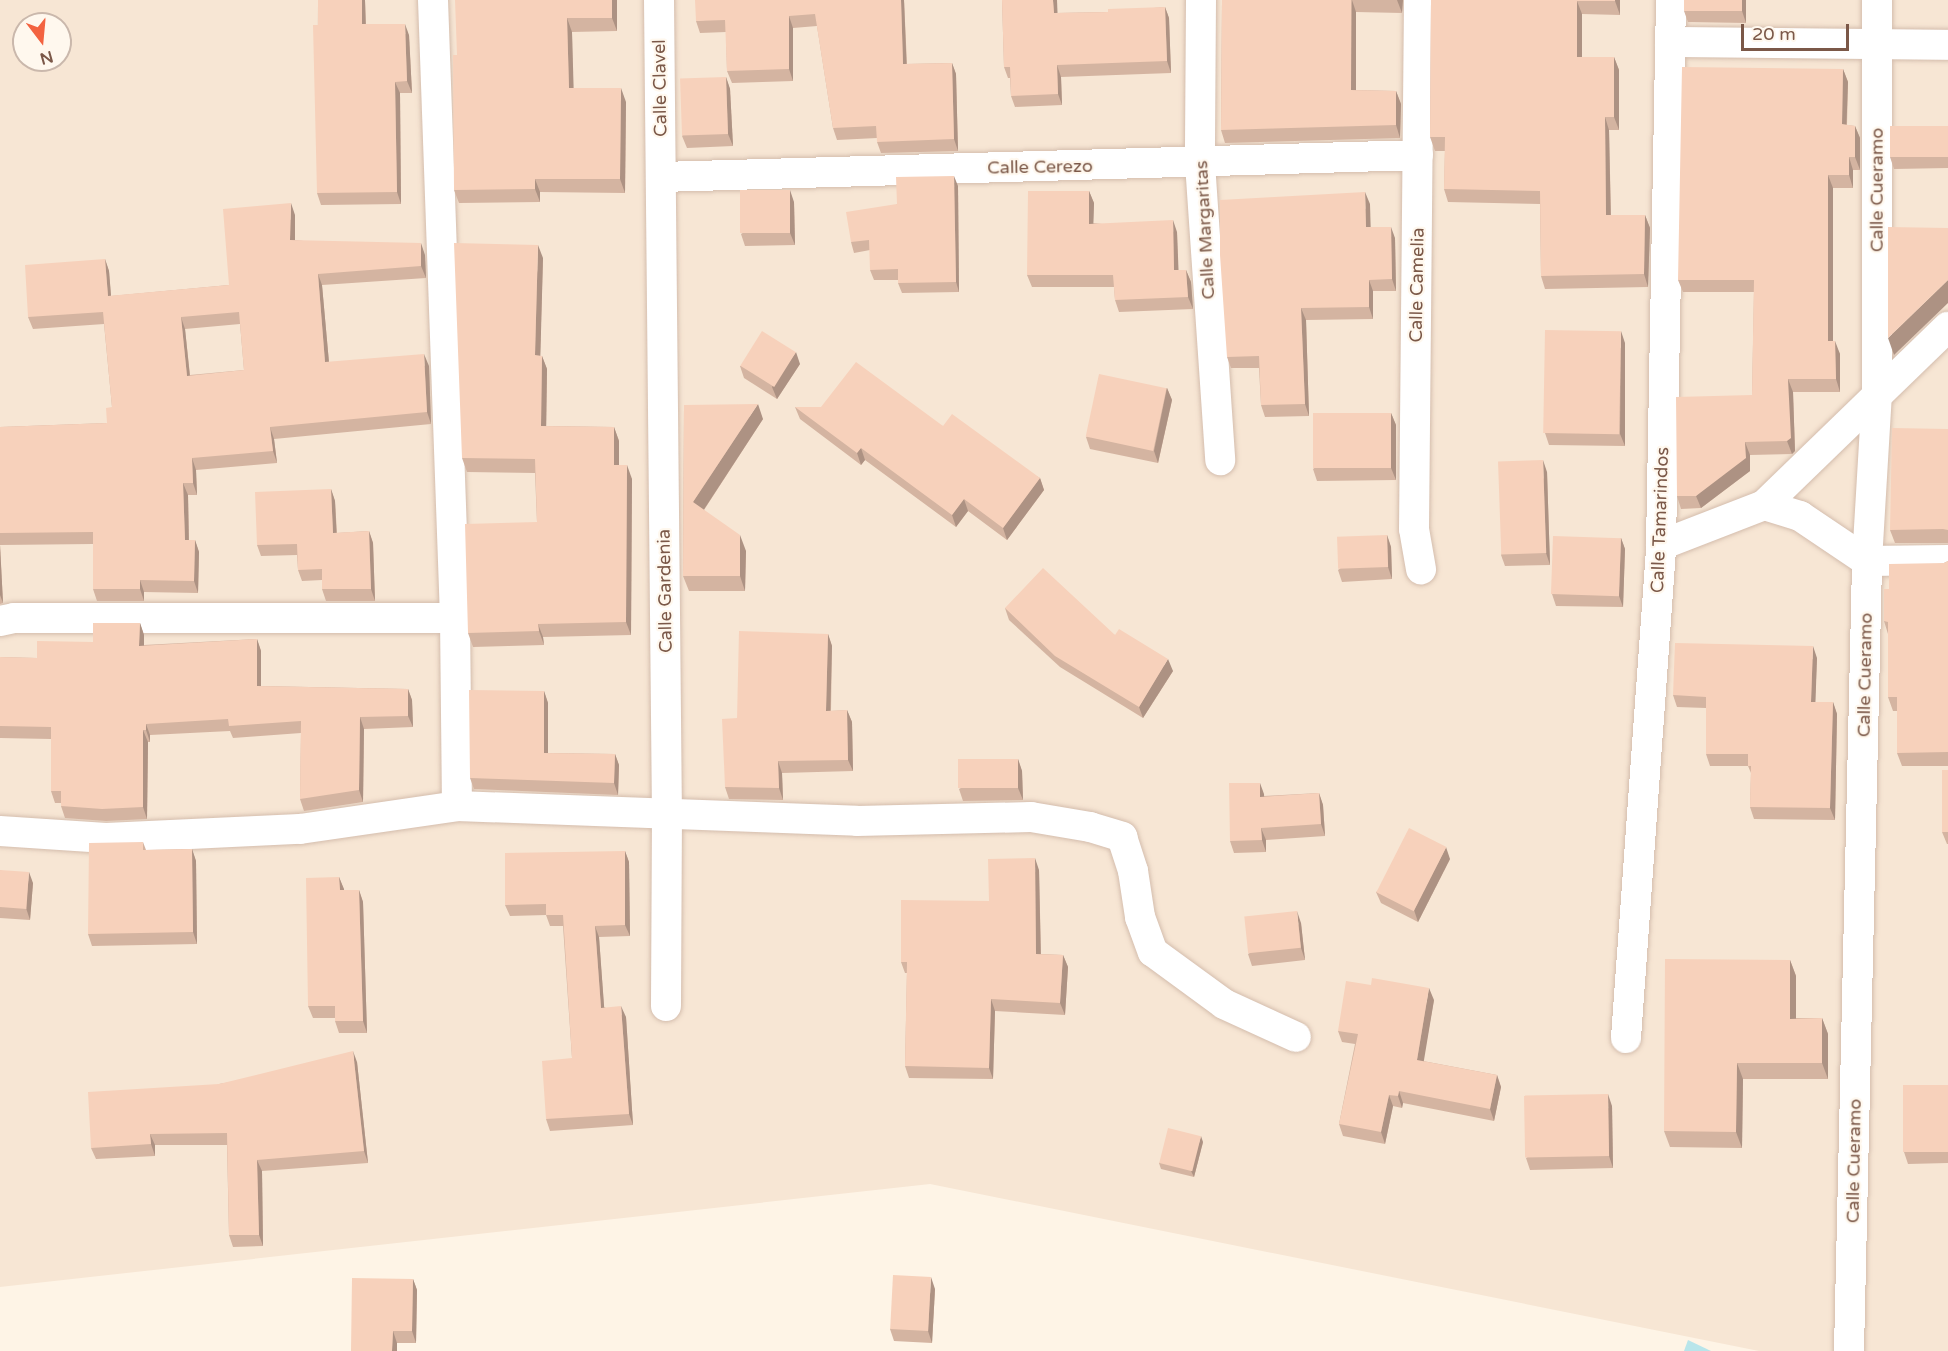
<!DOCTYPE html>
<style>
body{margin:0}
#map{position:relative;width:1948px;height:1351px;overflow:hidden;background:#fef4e6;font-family:"Varela Round",sans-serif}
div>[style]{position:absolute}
.residential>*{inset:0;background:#f7e6d4}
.water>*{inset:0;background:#b8e5ea}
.roads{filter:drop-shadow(0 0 2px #d4bdad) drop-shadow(0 0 2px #d4bdad)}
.minor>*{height:30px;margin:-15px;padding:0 15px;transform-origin:15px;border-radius:15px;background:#fff}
.wall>*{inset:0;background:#d4b4a1}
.shaded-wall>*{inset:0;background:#ad9283}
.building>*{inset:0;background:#f7d1bb;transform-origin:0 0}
span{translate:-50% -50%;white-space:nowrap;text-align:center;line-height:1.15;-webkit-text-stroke:4.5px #fff8ee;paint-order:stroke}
.street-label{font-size:18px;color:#7b5848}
.north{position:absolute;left:12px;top:12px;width:60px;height:60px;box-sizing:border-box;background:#fff8ee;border:2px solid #cab8ac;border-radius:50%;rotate:164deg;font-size:16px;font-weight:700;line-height:24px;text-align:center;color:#7b5848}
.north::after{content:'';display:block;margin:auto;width:21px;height:27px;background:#f36340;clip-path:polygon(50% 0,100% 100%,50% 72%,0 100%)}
.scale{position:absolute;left:1741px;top:24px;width:108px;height:27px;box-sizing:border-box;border:3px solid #7b5848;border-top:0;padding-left:8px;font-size:18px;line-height:21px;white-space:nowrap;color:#7b5848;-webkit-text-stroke:4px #fff8ee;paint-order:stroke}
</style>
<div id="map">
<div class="residential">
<div style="clip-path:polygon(evenodd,0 0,1948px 0,1948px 1351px,1759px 1351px,930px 1184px,0 1287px,0 0,24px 24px,60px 24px,60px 60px,24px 60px,24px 24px)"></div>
</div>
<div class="water">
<div style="clip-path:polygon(1688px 1340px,1711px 1351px,1684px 1351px)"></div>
</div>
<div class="roads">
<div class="minor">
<div style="left:433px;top:0;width:618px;rotate:87.96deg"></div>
<div style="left:455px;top:618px;width:188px;rotate:89.4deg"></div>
<div style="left:659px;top:0;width:812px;rotate:89.44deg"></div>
<div style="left:667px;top:812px;width:194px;rotate:90.3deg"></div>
<div style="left:1201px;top:0;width:163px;rotate:90.4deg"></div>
<div style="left:1200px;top:163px;width:298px;rotate:86.1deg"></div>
<div style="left:1419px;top:0;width:529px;rotate:90.54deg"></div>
<div style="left:1414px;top:529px;width:41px;rotate:80.1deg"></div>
<div style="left:1670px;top:42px;width:278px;rotate:0.6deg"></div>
<div style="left:661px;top:177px;width:757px;rotate:-1.66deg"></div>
<div style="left:1764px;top:505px;width:256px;rotate:-44.1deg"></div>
<div style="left:1661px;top:545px;width:110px;rotate:-21.2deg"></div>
<div style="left:1764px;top:505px;width:38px;rotate:17deg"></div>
<div style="left:1800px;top:516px;width:81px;rotate:33.9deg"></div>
<div style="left:1867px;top:561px;width:81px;rotate:-0.7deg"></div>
<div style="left:0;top:621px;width:14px;rotate:-12deg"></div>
<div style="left:14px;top:618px;width:441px"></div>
<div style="left:0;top:831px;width:106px;rotate:3.8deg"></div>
<div style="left:106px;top:838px;width:194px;rotate:-2.7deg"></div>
<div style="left:300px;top:829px;width:159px;rotate:-8.3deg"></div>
<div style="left:457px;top:806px;width:400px;rotate:2.1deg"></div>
<div style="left:857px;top:821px;width:174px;rotate:-1.3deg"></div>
<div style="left:1031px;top:817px;width:60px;rotate:9.6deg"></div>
<div style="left:1090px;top:827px;width:34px;rotate:17deg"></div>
<div style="left:1122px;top:837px;width:36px;rotate:72deg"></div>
<div style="left:1133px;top:871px;width:47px;rotate:81.3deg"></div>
<div style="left:1140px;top:917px;width:37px;rotate:70deg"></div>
<div style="left:1153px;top:952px;width:88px;rotate:36.2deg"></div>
<div style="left:1224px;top:1004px;width:79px;rotate:24.6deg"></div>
<div style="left:1626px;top:1038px;width:494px;rotate:-85.9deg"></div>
<div style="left:1661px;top:545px;width:545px;rotate:-88.95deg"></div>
<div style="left:1849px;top:1351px;width:790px;rotate:-88.69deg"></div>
<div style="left:1867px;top:561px;width:167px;rotate:-86.6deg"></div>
<div style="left:1877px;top:394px;width:394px;rotate:-90deg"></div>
</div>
</div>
<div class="wall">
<div style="clip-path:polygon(318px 0,365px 0,366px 24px,409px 35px,412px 93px,400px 93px,401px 204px,321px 205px,317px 193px)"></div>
<div style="clip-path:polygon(617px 0,617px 31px,572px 32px,573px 88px,626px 102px,625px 193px,540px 192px,540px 202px,459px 203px,454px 190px,457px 55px)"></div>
<div style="clip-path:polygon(904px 0,907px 64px,952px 63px,956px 74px,958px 151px,881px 153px,877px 142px,877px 138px,837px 140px,833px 128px,817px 26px,793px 28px,793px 81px,732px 83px,727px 71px,726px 32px,700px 33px,696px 21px)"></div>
<div style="clip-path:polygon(1002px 0,1057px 0,1057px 13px,1108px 12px,1165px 7px,1169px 18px,1171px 73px,1061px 77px,1062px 105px,1015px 107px,1011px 96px,1010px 78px,1008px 78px,1004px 67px)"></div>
<div style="clip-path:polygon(1222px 0,1403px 0,1402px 13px,1356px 12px,1356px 90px,1396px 91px,1401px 104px,1400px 138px,1225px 143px,1221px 130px)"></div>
<div style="clip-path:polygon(1431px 0,1620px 0,1620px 15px,1582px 14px,1582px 57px,1614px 57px,1619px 70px,1619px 130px,1609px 130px,1611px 215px,1645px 215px,1650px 228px,1648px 287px,1545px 289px,1541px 276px,1540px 204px,1448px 202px,1444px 189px,1445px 151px,1435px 151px,1430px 137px)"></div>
<div style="clip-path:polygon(1746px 0,1746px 23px,1688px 22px,1684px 11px)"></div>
<div style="clip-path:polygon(1843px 69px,1848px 82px,1847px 125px,1855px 126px,1860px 138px,1860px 170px,1853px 170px,1853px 188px,1833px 188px,1833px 341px,1840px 354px,1840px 392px,1793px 392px,1795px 451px,1792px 454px,1750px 455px,1750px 471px,1701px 508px,1681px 509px,1677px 496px,1752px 395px,1754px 292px,1683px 292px,1678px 280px)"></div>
<div style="clip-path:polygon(726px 77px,730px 89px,733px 146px,687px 148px,682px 136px)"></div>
<div style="clip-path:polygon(1948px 126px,1948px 168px,1894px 169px,1890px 157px)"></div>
<div style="clip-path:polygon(958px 186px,959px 292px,902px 293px,898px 283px,898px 280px,874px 280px,870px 270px,870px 250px,854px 253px,851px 242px,897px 204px)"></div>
<div style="clip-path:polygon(1089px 191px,1094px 203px,1093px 223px,1177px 232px,1178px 270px,1186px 270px,1191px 282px,1193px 309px,1119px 312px,1115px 300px,1114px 287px,1032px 287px,1027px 275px)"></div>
<div style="clip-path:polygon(794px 202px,795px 245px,745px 246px,741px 234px)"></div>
<div style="clip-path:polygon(1370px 204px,1370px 227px,1395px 238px,1396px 291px,1373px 291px,1373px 319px,1306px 320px,1309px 416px,1265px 417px,1261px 405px,1259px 368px,1231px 368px,1227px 357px)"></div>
<div style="clip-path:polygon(evenodd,295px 215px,295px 240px,425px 255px,426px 278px,322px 285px,329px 362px,429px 366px,431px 424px,274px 439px,277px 463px,196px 470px,197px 495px,188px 495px,189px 540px,195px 540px,199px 552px,198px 593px,144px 592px,144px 601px,97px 601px,93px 589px,93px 544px,0 545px,3px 603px,0 604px,0 427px,107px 423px,112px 407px,104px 324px,33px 329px,28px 317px,105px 259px,109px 271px,111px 296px,229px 285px,295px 215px,240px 324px,244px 370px,190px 375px,185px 329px,240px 324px)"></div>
<div style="clip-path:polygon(543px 258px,540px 356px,542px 356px,547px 369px,546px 426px,614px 427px,619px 441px,619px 465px,632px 479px,631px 635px,543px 637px,544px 645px,473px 647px,468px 633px,537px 522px,535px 473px,467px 472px,462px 458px)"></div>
<div style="clip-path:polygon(1625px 343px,1625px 446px,1549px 445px,1545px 433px)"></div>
<div style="clip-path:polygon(800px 364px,777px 399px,744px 378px,740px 366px)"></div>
<div style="clip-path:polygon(1167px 388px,1172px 400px,1158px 463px,1090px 449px,1086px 437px)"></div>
<div style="clip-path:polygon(684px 405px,763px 419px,704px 510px,746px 551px,745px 591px,689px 591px,683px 576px)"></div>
<div style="clip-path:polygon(795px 407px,943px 426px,1040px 478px,1044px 490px,1007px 540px,968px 511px,956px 527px,865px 460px,861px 465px,800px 419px)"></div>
<div style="clip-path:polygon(1391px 413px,1396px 425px,1396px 480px,1317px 481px,1313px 469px)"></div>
<div style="clip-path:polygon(1948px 429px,1948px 543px,1895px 543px,1890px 530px)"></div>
<div style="clip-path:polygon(1547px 472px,1550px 565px,1505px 566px,1501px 555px)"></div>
<div style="clip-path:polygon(331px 489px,335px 501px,337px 533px,369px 531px,373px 543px,375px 601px,326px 601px,322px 589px,322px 580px,302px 581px,298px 570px,297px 555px,261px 556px,257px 545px)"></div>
<div style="clip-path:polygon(1387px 535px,1391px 547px,1392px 579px,1342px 582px,1338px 570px)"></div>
<div style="clip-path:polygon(1621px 538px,1625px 549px,1623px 607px,1556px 606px,1552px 594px)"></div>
<div style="clip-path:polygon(1948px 561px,1948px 766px,1902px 766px,1897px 753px,1897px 711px,1893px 711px,1888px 697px,1888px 634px,1884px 621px,1889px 589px)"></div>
<div style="clip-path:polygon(1005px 608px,1115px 635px,1173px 671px,1143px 718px,1060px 667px,1009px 620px)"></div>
<div style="clip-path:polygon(140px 623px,144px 635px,144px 645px,257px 639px,261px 651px,261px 686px,408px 689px,412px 700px,413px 727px,364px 729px,363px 802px,304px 811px,300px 799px,301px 733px,233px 738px,230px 731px,150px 735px,150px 742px,148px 742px,147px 819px,106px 821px,65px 818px,61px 806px,61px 803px,55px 803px,51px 791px,51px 739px,0 738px,0 657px,37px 658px,93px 642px)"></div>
<div style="clip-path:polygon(828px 634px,832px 646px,831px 711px,847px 710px,852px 722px,853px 771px,782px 773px,783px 800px,729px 799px,725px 787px,737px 718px)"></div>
<div style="clip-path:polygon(1817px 658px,1815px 702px,1833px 702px,1837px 714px,1835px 820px,1754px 819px,1750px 807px,1751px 773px,1748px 766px,1710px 766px,1706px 754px,1706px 708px,1677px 707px,1673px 695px)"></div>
<div style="clip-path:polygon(544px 691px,548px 703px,548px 753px,615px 754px,619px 765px,618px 795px,474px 789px,470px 778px)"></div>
<div style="clip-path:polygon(1018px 759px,1022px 771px,1023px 800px,963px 801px,959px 789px)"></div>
<div style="clip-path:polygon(1948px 770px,1948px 844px,1947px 844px,1942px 832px)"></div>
<div style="clip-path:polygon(1319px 793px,1323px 805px,1325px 836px,1266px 840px,1266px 852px,1234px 853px,1230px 841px,1264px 794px,1264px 796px)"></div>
<div style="clip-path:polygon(143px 842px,146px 850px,192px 849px,196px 861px,197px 944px,92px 946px,88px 934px)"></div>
<div style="clip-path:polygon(625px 851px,629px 862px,630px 936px,599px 937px,604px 1007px,626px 1017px,633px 1125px,550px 1131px,546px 1119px,572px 1058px,563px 926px,550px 926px,546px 915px,510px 916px,505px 905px)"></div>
<div style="clip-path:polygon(1450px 859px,1418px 922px,1381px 903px,1376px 892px)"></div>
<div style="clip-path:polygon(0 870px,33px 883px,30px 920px,0 918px)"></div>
<div style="clip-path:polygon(1039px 870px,1041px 954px,1063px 955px,1068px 967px,1065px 1015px,995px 1011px,993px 1079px,909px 1078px,905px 1066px,907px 973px,905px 973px,901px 962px,989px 901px)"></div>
<div style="clip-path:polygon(339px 877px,344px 890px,359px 890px,363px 902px,367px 1033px,339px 1033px,335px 1021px,335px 1018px,313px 1018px,308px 1006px)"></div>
<div style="clip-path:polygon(1301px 923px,1305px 960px,1252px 966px,1248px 954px)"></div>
<div style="clip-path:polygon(1790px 960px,1796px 976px,1796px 1018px,1822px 1018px,1828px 1034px,1828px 1079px,1743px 1079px,1742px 1148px,1670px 1147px,1664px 1131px)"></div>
<div style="clip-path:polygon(1434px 1000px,1423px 1061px,1497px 1075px,1501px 1087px,1494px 1121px,1403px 1103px,1402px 1108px,1393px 1106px,1385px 1144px,1343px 1136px,1339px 1124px,1355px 1044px,1342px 1042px,1338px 1031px)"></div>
<div style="clip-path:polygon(357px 1062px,368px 1163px,262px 1171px,263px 1246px,233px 1247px,229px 1235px,227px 1145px,155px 1145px,155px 1156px,96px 1159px,91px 1148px,219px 1084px)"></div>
<div style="clip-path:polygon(1948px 1085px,1948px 1163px,1908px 1164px,1904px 1152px)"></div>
<div style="clip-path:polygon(1612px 1106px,1613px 1168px,1530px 1170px,1526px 1158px)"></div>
<div style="clip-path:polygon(1203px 1142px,1194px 1177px,1161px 1169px,1159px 1163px)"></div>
<div style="clip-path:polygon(413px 1279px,417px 1290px,416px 1343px,397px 1343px,397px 1351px,351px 1351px)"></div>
<div style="clip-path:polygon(935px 1289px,932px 1343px,894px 1341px,890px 1329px)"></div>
</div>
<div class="shaded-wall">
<div style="clip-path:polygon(362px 0,365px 0,366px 36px,362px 24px)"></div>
<div style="clip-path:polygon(612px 0,617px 0,617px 31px,612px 18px)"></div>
<div style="clip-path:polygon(901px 0,904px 0,907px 76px,903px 64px)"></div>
<div style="clip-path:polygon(1053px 0,1057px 0,1058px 25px,1054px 13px)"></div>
<div style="clip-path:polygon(1352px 0,1356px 12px,1356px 103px,1351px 90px)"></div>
<div style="clip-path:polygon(1397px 0,1403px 0,1402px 13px)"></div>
<div style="clip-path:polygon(1615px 0,1620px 0,1620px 15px,1615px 1px)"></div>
<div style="clip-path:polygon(1742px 0,1746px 0,1746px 23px,1742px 11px)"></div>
<div style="clip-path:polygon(1577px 1px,1582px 14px,1582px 70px,1577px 57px)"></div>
<div style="clip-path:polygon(1165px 7px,1169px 18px,1171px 73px,1167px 61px)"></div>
<div style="clip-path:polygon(789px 16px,793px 28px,793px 81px,789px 69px)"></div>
<div style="clip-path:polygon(567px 18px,572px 32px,574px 101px,569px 88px)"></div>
<div style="clip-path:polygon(405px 24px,409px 35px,412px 93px,407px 81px)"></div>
<div style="clip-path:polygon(1614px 57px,1619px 70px,1619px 130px,1614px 117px)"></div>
<div style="clip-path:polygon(952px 63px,956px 74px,958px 151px,954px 139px)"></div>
<div style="clip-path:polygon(1057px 65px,1061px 77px,1062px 105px,1058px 94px)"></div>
<div style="clip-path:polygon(1843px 69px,1848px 82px,1846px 137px,1842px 124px)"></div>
<div style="clip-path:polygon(726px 77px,730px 89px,733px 146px,728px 134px)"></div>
<div style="clip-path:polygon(395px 82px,400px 93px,401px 204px,397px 192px)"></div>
<div style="clip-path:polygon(621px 88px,626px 102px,625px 193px,620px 179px)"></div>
<div style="clip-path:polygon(1396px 91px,1401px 104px,1400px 138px,1396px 125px)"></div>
<div style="clip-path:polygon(1605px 117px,1609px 130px,1611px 229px,1606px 215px)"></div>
<div style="clip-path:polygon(1855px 126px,1860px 138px,1860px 170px,1855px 157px)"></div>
<div style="clip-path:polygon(1849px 157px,1853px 170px,1853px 188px,1849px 175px)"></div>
<div style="clip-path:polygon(1828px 175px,1833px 188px,1833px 353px,1828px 341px)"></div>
<div style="clip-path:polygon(954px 176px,958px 186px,959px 292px,956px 282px)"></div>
<div style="clip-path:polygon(535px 179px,540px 192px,540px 202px,535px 189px)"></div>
<div style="clip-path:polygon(790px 190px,794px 202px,795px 245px,790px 233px)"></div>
<div style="clip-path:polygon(1089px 191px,1094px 203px,1093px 236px,1089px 224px)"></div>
<div style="clip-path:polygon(1365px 192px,1370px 204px,1371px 239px,1366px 227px)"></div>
<div style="clip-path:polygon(291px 203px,295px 215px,295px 251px,290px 240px)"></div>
<div style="clip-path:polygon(1645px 215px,1650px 228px,1648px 287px,1644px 274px)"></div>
<div style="clip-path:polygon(1173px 220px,1177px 232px,1179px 282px,1174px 270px)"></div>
<div style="clip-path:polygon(1391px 227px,1395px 238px,1396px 291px,1392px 279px)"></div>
<div style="clip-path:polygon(421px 243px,425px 255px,426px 278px,421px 266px)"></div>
<div style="clip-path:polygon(538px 245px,543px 258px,540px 369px,535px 355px)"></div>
<div style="clip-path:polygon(105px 259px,109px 271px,112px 308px,108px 296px)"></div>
<div style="clip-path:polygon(1186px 270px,1191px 282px,1193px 309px,1188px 297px)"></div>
<div style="clip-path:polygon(318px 274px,322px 285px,330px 374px,325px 362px)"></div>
<div style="clip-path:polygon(1369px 280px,1373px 291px,1373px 319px,1369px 307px)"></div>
<div style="clip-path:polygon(1948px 280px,1948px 303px,1894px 355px,1888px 338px)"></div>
<div style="clip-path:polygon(1301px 308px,1306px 320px,1309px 416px,1305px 404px)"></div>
<div style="clip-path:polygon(181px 317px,185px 329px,191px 387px,187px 376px)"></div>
<div style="clip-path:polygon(1621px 331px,1625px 343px,1625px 446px,1620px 434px)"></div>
<div style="clip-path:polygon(1835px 341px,1840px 354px,1840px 392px,1836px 379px)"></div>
<div style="clip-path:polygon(796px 352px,800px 364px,777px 399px,772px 387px)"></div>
<div style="clip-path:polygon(424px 354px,429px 366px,431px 424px,427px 412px)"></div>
<div style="clip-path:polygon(542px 356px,547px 369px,546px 440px,541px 426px)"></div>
<div style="clip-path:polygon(1788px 379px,1793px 392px,1795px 451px,1792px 454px,1787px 441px)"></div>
<div style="clip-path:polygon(1167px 388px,1172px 400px,1158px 463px,1154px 451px)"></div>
<div style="clip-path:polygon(758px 404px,763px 419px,699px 517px,693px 502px)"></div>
<div style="clip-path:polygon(1391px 413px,1396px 425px,1396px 480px,1391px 468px)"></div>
<div style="clip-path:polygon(270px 427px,274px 439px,277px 463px,273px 451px)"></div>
<div style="clip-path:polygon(614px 427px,619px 441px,619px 478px,614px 465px)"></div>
<div style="clip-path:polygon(1745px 442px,1750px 455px,1750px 471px,1701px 508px,1696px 496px)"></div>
<div style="clip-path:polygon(861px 448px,865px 460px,861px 465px,857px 453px)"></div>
<div style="clip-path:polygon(192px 458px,196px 470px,197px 495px,193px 483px)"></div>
<div style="clip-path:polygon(1543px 460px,1547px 472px,1550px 565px,1546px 553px)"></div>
<div style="clip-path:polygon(627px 465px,632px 479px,631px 635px,626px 622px)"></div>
<div style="clip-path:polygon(1040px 478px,1044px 490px,1007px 540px,1003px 528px)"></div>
<div style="clip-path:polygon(183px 483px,188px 495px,189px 552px,185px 540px)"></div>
<div style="clip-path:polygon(331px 489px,335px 501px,337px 544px,333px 533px)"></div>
<div style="clip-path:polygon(964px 499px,968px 511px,956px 527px,952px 515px)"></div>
<div style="clip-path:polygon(369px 531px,373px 543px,375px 601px,371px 589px)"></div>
<div style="clip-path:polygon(740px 535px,746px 551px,745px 591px,740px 576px)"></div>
<div style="clip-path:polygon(1387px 535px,1391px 547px,1392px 579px,1388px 567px)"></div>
<div style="clip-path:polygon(1621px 538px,1625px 549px,1623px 607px,1619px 596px)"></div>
<div style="clip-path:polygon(195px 540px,199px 552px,198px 593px,194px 581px)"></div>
<div style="clip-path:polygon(0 545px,3px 603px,0 595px)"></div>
<div style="clip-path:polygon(140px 580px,144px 592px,144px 601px,140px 589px)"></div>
<div style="clip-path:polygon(140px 623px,144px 635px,144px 658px,139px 646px)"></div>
<div style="clip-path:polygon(538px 624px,543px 637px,544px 645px,539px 631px)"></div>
<div style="clip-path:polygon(828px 634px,832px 646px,830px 723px,826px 711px)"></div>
<div style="clip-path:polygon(257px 639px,261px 651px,261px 698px,257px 686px)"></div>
<div style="clip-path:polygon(1813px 646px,1817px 658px,1815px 714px,1811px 702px)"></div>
<div style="clip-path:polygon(1168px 659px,1173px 671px,1143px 718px,1139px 707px)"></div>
<div style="clip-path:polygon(408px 689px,412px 700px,413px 727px,408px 716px)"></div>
<div style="clip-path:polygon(544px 691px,548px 703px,548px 764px,544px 753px)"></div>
<div style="clip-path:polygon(1833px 702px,1837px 714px,1835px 820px,1830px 808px)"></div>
<div style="clip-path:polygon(847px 710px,852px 722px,853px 771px,848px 760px)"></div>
<div style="clip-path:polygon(360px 717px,364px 729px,363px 802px,359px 790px)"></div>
<div style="clip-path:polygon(146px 724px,150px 735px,150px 742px,146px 730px)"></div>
<div style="clip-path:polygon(143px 730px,148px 742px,147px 819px,143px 807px)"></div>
<div style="clip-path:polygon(615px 754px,619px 765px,618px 795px,614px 783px)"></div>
<div style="clip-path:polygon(1018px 759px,1022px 771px,1023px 800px,1018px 788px)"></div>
<div style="clip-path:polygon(778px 761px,782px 773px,783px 800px,779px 788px)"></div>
<div style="clip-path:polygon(1260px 783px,1264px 794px,1265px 809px,1260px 797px)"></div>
<div style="clip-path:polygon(1319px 793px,1323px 805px,1325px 836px,1321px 824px)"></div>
<div style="clip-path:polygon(1261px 828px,1266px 840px,1266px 852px,1262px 840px)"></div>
<div style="clip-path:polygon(1446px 847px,1450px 859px,1418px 922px,1414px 910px)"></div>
<div style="clip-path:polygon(192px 849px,196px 861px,197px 944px,193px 932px)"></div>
<div style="clip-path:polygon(625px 851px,629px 862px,630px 936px,625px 925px)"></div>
<div style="clip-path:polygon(1035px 858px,1039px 870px,1041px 966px,1036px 954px)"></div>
<div style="clip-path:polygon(29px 872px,33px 883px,30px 920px,26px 908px)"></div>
<div style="clip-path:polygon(339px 877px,344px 889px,345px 902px,340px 890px)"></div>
<div style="clip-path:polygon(359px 890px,363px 902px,367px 1033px,363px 1021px)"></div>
<div style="clip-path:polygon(1297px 911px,1301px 923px,1305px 960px,1301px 948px)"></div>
<div style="clip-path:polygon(595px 926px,599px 937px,605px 1019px,601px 1008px)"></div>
<div style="clip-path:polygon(1063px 955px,1068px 967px,1065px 1015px,1060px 1003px)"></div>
<div style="clip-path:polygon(1790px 960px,1796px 976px,1796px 1035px,1790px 1019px)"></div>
<div style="clip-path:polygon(1429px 988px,1434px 1000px,1422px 1072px,1417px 1060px)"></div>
<div style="clip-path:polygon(991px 999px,995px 1011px,993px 1079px,989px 1068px)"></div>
<div style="clip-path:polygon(621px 1006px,626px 1017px,633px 1125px,629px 1114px)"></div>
<div style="clip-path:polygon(1822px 1018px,1828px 1034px,1828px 1079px,1822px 1063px)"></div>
<div style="clip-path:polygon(353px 1051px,357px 1062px,368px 1163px,364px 1151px)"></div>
<div style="clip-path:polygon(1737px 1063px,1743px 1079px,1742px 1148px,1736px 1132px)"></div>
<div style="clip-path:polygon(1497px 1075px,1501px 1087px,1494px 1121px,1490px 1109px)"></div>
<div style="clip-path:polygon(1399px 1091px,1403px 1103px,1402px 1108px,1398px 1096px)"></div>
<div style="clip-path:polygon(1608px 1094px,1612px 1106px,1613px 1168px,1609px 1156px)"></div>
<div style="clip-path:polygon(1389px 1095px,1393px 1106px,1385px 1144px,1381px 1132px)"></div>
<div style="clip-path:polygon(150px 1134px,155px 1145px,155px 1156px,151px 1144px)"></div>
<div style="clip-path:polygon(1201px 1136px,1203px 1142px,1194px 1177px,1191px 1171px)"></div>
<div style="clip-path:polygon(257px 1160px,262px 1171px,263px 1246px,259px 1235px)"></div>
<div style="clip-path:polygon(931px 1277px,935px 1289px,932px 1343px,928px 1331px)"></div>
<div style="clip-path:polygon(413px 1279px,417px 1290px,416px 1343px,412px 1331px)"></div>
<div style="clip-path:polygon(393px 1331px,397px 1343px,397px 1351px,392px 1351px)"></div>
</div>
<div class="building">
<div style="clip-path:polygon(318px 0,362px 0,362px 24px,405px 24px,407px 81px,395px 82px,397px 192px,317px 193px,313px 25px,318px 25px)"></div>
<div style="clip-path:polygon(455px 0,612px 0,612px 18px,567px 18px,569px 88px,621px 88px,620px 179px,535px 179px,535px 189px,454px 190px,453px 55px,457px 55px)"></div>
<div style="clip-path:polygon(695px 0,901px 0,903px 64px,952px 63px,954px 139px,877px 142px,876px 126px,833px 128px,815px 14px,789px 16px,789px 69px,727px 71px,725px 20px,696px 21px)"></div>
<div style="clip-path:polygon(1002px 0,1053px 0,1054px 13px,1108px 12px,1108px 9px,1165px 7px,1167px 61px,1057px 65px,1058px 94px,1011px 96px,1010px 67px,1004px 67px)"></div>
<div style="clip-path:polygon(1222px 0,1351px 0,1351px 90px,1396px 91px,1396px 125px,1221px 130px)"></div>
<div style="clip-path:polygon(1431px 0,1615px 0,1615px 1px,1577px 1px,1577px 57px,1614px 57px,1614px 117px,1605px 117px,1606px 215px,1645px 215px,1644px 274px,1541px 276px,1540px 191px,1444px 189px,1445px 137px,1430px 137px)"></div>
<div style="left:1684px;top:0;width:58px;height:11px"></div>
<div style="clip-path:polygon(1682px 67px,1843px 69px,1842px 124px,1855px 126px,1855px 157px,1849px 157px,1849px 175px,1828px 175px,1828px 341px,1835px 341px,1836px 379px,1788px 379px,1791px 438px,1787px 441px,1745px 442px,1746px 458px,1696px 496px,1677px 496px,1676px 397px,1752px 395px,1754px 280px,1678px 280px)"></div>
<div style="left:726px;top:77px;width:57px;height:46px;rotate:88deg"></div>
<div style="left:1890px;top:126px;width:58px;height:31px"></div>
<div style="clip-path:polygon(954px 176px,956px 282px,898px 283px,898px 269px,870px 270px,869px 240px,851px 242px,846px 212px,897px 204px,896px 177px)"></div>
<div style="left:790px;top:190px;width:43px;height:50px;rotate:90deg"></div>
<div style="clip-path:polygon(1028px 191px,1089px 191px,1089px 224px,1173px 220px,1174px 270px,1186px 270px,1188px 297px,1115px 300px,1113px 275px,1027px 275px)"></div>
<div style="clip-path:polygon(1365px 192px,1366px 227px,1391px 227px,1392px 279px,1369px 280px,1369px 307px,1301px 308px,1305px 404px,1261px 405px,1259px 356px,1227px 357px,1220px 255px,1220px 200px)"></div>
<div style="clip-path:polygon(evenodd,291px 203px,290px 240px,421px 243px,421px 266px,318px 274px,325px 362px,424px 354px,427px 412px,270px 427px,273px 451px,192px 458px,193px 483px,183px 483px,185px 540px,195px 540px,194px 581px,140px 580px,140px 589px,93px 589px,93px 532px,0 533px,0 427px,107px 423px,106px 408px,112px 407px,103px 312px,28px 317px,25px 265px,105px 259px,108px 296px,229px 285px,223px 209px,291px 203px,239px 312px,244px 370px,187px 376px,181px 317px,239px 312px)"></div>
<div style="clip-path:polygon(1888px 227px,1948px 228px,1948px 280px,1888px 338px)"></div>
<div style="clip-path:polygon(454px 243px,538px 245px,535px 355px,542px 356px,541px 426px,614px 427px,614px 465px,627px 465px,626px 622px,538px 624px,539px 631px,468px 633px,465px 524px,537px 522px,535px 459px,462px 458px)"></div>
<div style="left:1545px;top:330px;width:76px;height:103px;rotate:1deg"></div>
<div style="left:762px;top:331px;width:40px;height:41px;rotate:32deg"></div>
<div style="clip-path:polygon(856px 362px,943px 426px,952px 414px,1040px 478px,1003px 528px,964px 499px,952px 515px,861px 448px,857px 453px,795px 407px,821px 407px)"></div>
<div style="left:1099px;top:374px;width:69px;height:64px;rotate:12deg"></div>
<div style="clip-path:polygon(758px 404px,693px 502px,740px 535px,740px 576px,683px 576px,684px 405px)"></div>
<div style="left:1391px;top:413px;width:55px;height:78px;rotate:90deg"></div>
<div style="clip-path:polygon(1892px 428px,1948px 429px,1948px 530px,1943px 529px,1890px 530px)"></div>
<div style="left:1543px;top:460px;width:93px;height:45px;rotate:88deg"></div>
<div style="clip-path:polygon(331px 489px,333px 533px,369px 531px,371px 589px,322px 589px,322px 569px,298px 570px,297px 544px,257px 545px,255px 492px)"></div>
<div style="left:1387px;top:535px;width:32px;height:50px;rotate:88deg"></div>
<div style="left:1553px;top:536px;width:68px;height:58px;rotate:2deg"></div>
<div style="clip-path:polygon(1948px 561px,1948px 752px,1897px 753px,1897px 697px,1888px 697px,1888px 622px,1884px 621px,1884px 589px,1889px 589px,1889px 564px,1944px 563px)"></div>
<div style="clip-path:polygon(1043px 568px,1115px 635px,1119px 629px,1168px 659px,1139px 707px,1055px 656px,1005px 608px)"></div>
<div style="clip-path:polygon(93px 623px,140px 623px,139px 646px,257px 639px,257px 686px,408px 689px,408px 716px,360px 717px,359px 790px,300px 799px,301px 721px,229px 726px,228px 719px,146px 724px,146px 730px,143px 730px,143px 807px,102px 809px,61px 806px,61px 791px,51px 791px,51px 727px,0 726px,0 657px,37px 658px,37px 641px,93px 642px)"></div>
<div style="clip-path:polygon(739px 631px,828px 634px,826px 711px,847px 710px,848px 760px,778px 761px,779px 788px,725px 787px,722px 719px,737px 718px)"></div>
<div style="clip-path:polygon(1675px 643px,1813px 646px,1811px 702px,1833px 702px,1830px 808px,1750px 807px,1751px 766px,1748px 766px,1748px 754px,1706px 754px,1706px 697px,1673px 695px)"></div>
<div style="clip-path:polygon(469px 690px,544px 691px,544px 753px,615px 754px,614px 783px,470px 778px)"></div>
<div style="left:1018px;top:759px;width:29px;height:60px;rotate:90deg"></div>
<div style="left:1942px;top:770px;width:6px;height:62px"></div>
<div style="clip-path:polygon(1229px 783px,1260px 783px,1260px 797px,1319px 793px,1321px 824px,1261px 828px,1262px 840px,1230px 841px)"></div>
<div style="left:1409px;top:828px;width:42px;height:72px;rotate:27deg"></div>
<div style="clip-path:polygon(143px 842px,143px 850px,192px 849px,193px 932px,88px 934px,89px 843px)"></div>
<div style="clip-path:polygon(625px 851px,625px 925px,595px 926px,601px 1008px,621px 1006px,629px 1114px,546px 1119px,542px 1061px,572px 1058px,563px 915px,546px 915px,546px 904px,505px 905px,505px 853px)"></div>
<div style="clip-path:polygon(1035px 858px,1036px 954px,1063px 955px,1060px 1003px,991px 999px,989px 1068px,905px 1066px,907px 962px,901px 962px,901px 900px,989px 901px,988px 859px)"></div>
<div style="left:0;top:870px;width:29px;height:37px;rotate:4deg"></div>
<div style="clip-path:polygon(339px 877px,340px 890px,359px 890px,363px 1021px,335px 1021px,335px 1006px,308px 1006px,306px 878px)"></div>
<div style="left:1297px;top:911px;width:37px;height:53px;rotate:84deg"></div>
<div style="clip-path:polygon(1665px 959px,1790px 960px,1790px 1019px,1822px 1018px,1822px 1063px,1737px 1063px,1736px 1132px,1664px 1131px)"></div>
<div style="clip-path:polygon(1372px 978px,1429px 988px,1417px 1060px,1497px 1075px,1490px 1109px,1399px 1091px,1398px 1096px,1389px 1095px,1381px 1132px,1339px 1124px,1358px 1034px,1338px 1031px,1346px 981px,1371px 985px)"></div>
<div style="clip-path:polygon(353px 1051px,364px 1151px,257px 1160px,259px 1235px,229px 1235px,227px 1133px,150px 1134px,151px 1144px,91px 1148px,88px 1092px,219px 1084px)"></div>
<div style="left:1903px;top:1085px;width:45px;height:67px"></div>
<div style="left:1608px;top:1094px;width:62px;height:84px;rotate:89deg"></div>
<div style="left:1168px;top:1128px;width:34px;height:36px;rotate:14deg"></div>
<div style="left:893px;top:1275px;width:38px;height:54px;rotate:3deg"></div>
<div style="clip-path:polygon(352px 1278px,413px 1279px,412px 1331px,393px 1331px,392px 1351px,351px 1351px)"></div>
</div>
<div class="street-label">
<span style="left:660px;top:88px;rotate:-91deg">Calle Clavel</span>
<span style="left:1040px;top:167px;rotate:-1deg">Calle Cerezo</span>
<span style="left:1877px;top:190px;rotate:-90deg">Calle Cueramo</span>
<span style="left:1205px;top:230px;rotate:-93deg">Calle Margaritas</span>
<span style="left:1417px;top:285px;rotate:-89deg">Calle Camelia</span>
<span style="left:1660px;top:520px;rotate:-88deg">Calle Tamarindos</span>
<span style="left:665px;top:591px;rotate:-91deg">Calle Gardenia</span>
<span style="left:1865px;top:675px;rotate:-89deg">Calle Cueramo</span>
<span style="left:1854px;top:1161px;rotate:-89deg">Calle Cueramo</span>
</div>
<div class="north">N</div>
<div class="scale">20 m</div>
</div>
